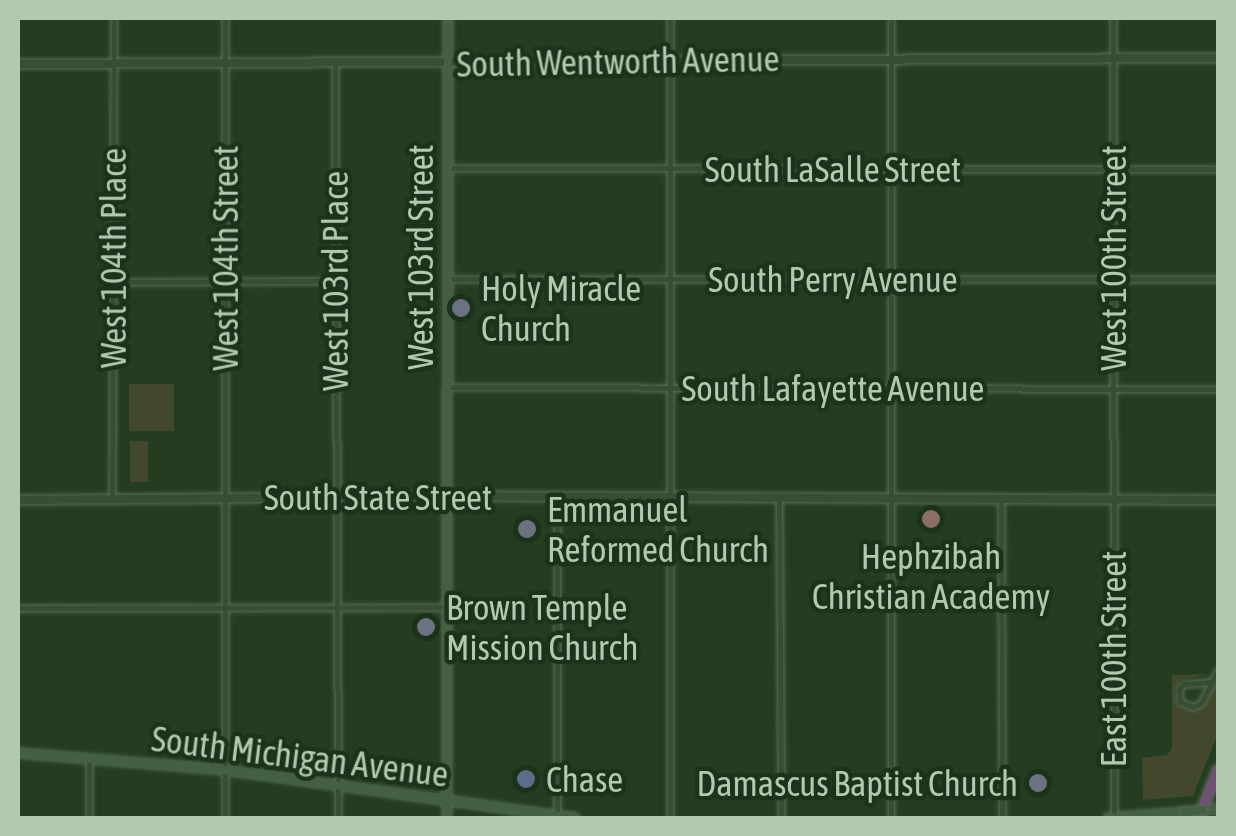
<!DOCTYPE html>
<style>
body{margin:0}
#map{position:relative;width:1236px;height:836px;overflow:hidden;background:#243d20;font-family:"Asap Condensed",sans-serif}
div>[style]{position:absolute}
.green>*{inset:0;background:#41482b;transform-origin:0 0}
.roads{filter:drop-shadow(0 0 2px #556b53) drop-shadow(0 0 2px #556b53)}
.minor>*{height:5px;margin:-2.5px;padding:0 2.5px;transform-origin:2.5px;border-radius:2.5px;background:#374d34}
.tertiary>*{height:8px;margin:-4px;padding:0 4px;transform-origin:4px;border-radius:4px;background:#374d34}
.secondary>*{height:8px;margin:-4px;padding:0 4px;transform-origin:4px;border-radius:4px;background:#446042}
.motorway>*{height:10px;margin:-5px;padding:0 5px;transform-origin:5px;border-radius:5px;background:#705173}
.bridges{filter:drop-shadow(0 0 2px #556b53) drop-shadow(0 0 2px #556b53)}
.secondary-bridge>*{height:8px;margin:-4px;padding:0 4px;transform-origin:4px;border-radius:4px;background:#446042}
.dots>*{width:28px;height:28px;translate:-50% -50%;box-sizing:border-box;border:5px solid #1c321a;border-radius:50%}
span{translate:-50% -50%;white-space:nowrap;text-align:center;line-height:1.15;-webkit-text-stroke:9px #1c321a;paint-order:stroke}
.street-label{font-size:35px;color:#b2c9b0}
.poi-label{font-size:35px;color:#b2c9b0}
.left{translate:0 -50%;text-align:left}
.right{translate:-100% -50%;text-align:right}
.frame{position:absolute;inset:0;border:20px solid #b2c9b0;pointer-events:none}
</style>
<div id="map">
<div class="green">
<div style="left:174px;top:384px;width:47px;height:45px;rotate:90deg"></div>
<div style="left:130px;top:441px;width:18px;height:41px"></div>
<div style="clip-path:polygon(1211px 674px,1181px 680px,1174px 690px,1177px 705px,1193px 710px,1206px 703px,1218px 681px,1218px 734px,1193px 796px,1143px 800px,1142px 758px,1166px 755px,1172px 749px,1172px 675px)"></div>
</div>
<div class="roads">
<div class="minor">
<div style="left:225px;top:18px;width:800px;rotate:90deg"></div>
<div style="left:670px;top:18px;width:800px;rotate:90deg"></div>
<div style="left:1113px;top:18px;width:800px;rotate:89.93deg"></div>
<div style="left:335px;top:64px;width:754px;rotate:89.77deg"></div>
<div style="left:447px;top:168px;width:771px;rotate:0.07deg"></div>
<div style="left:447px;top:279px;width:771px"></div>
<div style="left:114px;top:282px;width:222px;rotate:-0.3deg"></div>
<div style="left:447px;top:387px;width:771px;rotate:0.15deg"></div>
<div style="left:557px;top:497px;width:317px;rotate:90deg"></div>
<div style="left:1001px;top:498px;width:320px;rotate:89.8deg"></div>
<div style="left:112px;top:499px;width:481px;rotate:-89.8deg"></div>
<div style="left:779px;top:499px;width:319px;rotate:89.6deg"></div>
<div style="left:18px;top:608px;width:429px;rotate:-0.1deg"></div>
<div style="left:1211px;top:682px;width:27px;rotate:176deg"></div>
<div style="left:1184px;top:684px;width:7px;rotate:135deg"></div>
<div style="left:1179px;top:689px;width:13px;rotate:86deg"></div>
<div style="left:1180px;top:702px;width:14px;rotate:21deg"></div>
<div style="left:1193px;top:707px;width:9px;rotate:-27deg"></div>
<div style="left:1201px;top:703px;width:37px;rotate:-63deg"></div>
<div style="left:89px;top:759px;width:59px;rotate:90deg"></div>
<div style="left:891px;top:818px;width:800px;rotate:-90deg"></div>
</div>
<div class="tertiary">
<div style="left:18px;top:64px;width:1200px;rotate:-0.29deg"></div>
<div style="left:18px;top:500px;width:429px;rotate:-0.5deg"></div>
<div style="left:447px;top:496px;width:771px;rotate:0.3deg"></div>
</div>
<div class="secondary">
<div style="left:18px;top:753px;width:208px;rotate:4.7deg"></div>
<div style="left:225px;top:770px;width:354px;rotate:7.8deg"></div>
<div style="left:1203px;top:810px;width:15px;rotate:-4deg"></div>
<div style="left:447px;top:818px;width:800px;rotate:-89.93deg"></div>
<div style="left:1108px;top:818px;width:77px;rotate:-4.5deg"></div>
</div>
<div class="motorway">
<div style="left:1199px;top:818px;width:52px;rotate:-68.4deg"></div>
</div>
</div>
<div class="bridges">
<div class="secondary-bridge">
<div style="left:1185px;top:812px;width:18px;rotate:-6deg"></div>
</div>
</div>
<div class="dots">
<div style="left:461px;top:308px;background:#6b7280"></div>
<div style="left:931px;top:519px;background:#8d6e63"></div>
<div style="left:527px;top:529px;background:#6b7280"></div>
<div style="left:426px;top:627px;background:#6b7280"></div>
<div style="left:526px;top:779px;background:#5c6f8a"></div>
<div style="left:1038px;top:783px;background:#6b7280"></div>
</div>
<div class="street-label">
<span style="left:618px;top:61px;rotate:-1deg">South Wentworth Avenue</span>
<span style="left:833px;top:169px">South LaSalle Street</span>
<span style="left:420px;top:257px;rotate:-90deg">West 103rd Street</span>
<span style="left:113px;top:258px;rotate:-90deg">West 104th Place</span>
<span style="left:225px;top:258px;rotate:-90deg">West 104th Street</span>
<span style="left:1113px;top:258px;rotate:-90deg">West 100th Street</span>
<span style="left:833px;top:279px">South Perry Avenue</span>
<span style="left:335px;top:281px;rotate:-90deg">West 103rd Place</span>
<span style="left:833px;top:388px">South Lafayette Avenue</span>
<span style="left:378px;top:497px">South State Street</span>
<span style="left:1113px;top:659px;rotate:-90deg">East 100th Street</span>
<span style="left:300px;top:756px;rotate:7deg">South Michigan Avenue</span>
</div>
<div class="poi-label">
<span class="left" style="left:481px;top:308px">Holy Miracle<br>Church</span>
<span class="left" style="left:547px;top:529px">Emmanuel<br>Reformed Church</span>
<span style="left:931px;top:576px">Hephzibah<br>Christian Academy</span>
<span class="left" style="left:446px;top:627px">Brown Temple<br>Mission Church</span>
<span class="left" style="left:546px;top:779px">Chase</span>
<span class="right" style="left:1018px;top:783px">Damascus Baptist Church</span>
</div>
<div class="frame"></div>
</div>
